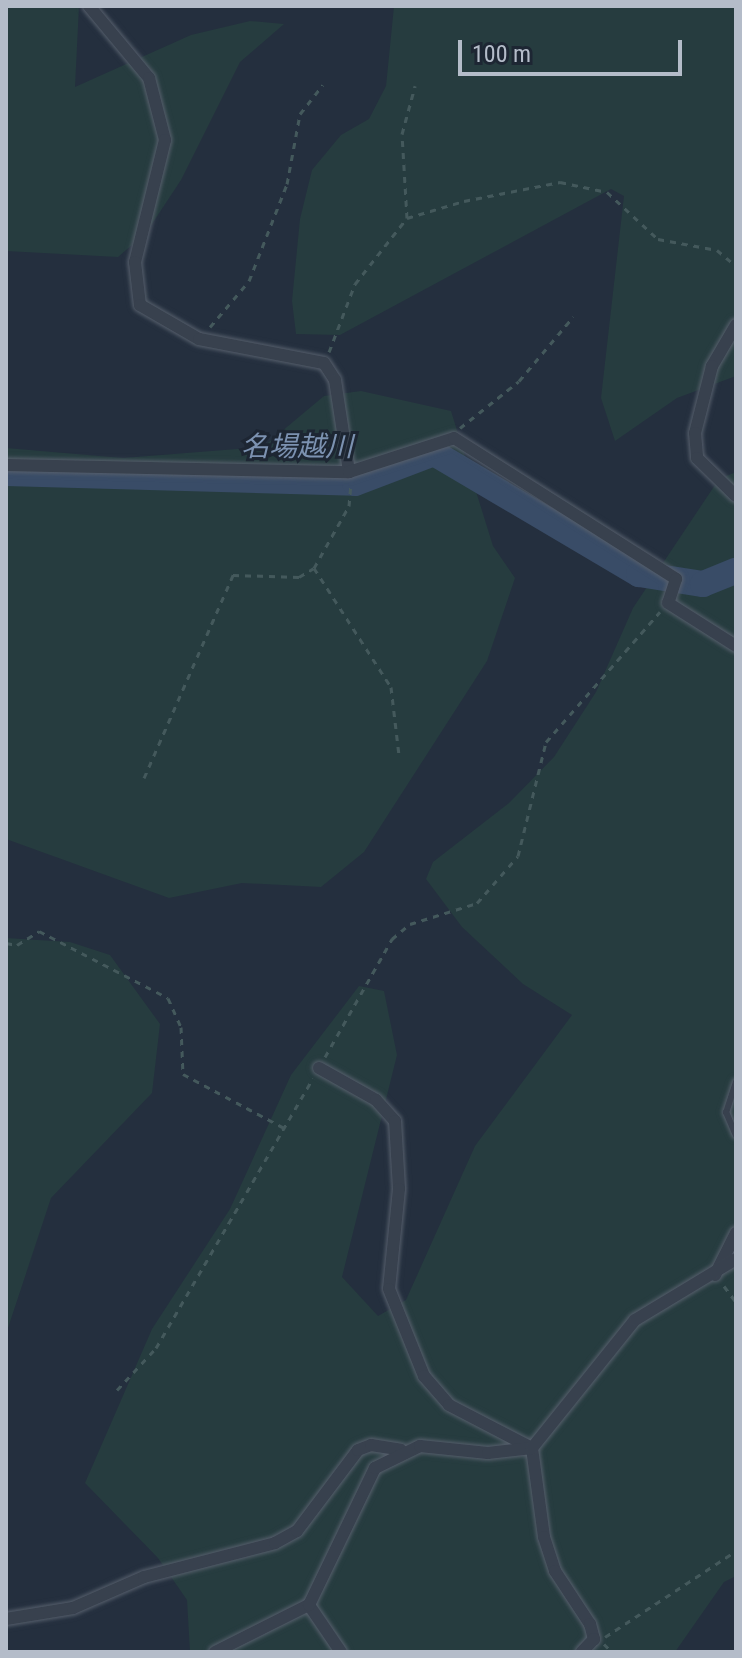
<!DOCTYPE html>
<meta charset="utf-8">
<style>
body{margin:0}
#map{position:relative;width:742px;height:1658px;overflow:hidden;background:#242f3e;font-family:"Roboto Condensed","Noto Sans JP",sans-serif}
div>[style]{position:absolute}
.green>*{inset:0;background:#263c3f}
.river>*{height:26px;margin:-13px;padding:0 13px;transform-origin:13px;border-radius:13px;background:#394c67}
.path>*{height:3px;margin-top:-1.5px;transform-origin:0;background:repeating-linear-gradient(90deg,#44595c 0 6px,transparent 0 12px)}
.roads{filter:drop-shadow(0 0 2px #565f6c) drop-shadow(0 0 2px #565f6c)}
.lane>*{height:6px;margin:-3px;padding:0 3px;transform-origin:3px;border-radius:3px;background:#38414e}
.street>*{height:12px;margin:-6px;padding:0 6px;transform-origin:6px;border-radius:6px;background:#38414e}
span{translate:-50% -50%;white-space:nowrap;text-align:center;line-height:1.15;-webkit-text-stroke:6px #1d2633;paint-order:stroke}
.water-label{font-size:28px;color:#7c92b1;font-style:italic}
.frame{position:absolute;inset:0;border:8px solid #b4bcc9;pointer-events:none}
.scale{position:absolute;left:458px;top:40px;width:224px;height:36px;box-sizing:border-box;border:4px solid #b4bcc9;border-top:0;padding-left:10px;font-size:24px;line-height:28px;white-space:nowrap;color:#b4bcc9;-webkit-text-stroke:6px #1d2633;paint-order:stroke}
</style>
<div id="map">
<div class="green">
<div style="clip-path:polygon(6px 6px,79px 6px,75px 87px,191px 35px,250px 21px,284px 24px,240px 62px,181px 180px,146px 233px,118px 257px,6px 251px)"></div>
<div style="clip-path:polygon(394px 6px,736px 6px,736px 376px,677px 398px,615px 441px,601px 398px,624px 196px,611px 189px,340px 335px,296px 334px,292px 301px,300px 219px,312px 170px,341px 135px,369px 119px,386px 86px)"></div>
<div style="clip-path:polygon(361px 391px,451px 411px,493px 546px,515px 578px,487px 661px,364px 852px,321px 887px,242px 883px,169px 898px,6px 839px,6px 448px,123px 458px,263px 447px,324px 396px)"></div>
<div style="clip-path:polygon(736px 472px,736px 1576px,724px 1582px,675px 1652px,190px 1652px,187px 1600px,158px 1558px,85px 1483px,152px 1329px,230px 1209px,291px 1075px,359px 986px,384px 991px,397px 1055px,342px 1277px,378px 1316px,406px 1300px,475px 1146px,572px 1015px,523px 984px,462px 927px,426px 879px,433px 862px,509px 803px,554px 757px,596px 692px,633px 608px,719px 479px)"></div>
<div style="clip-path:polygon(6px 938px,70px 942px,110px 955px,160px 1024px,152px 1093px,51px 1198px,6px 1334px)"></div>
</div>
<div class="river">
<div style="left:6px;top:473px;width:349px;rotate:1.6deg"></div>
<div style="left:355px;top:483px;width:85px;rotate:-20.8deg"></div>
<div style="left:434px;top:453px;width:238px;rotate:30.6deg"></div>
<div style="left:639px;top:574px;width:65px;rotate:8.9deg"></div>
<div style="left:703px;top:584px;width:35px;rotate:-22deg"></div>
</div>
<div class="path">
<div style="left:407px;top:218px;width:84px;rotate:-93.4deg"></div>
<div style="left:402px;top:134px;width:50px;rotate:-74.8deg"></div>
<div style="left:210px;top:327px;width:60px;rotate:-49.7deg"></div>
<div style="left:249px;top:281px;width:104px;rotate:-68.6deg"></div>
<div style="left:287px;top:184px;width:71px;rotate:-79.5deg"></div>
<div style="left:300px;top:114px;width:37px;rotate:-52deg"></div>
<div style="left:329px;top:352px;width:73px;rotate:-69.1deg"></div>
<div style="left:355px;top:284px;width:84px;rotate:-51.8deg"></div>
<div style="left:407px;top:218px;width:59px;rotate:-16.6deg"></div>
<div style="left:464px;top:201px;width:98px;rotate:-11.2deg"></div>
<div style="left:560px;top:182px;width:48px;rotate:12deg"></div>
<div style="left:607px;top:192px;width:69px;rotate:42.7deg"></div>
<div style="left:658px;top:239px;width:60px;rotate:10.6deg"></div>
<div style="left:717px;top:250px;width:25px;rotate:40deg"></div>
<div style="left:460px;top:428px;width:75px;rotate:-38.5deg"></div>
<div style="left:519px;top:381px;width:84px;rotate:-49.8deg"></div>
<div style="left:314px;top:568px;width:142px;rotate:57.1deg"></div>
<div style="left:391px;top:687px;width:68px;rotate:83.3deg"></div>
<div style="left:144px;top:778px;width:222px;rotate:-66.3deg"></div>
<div style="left:233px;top:575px;width:66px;rotate:1.7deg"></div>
<div style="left:299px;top:577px;width:17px;rotate:-31deg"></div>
<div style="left:314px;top:568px;width:71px;rotate:-60.6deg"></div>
<div style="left:349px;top:506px;width:22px;rotate:-85deg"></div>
<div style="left:6px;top:943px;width:11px;rotate:10deg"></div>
<div style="left:17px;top:945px;width:26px;rotate:-32deg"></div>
<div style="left:39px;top:931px;width:145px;rotate:27.4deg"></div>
<div style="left:168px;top:998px;width:32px;rotate:66deg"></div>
<div style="left:181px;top:1027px;width:47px;rotate:87.6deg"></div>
<div style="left:183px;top:1074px;width:115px;rotate:28.1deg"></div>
<div style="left:325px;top:1057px;width:136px;rotate:-60.4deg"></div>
<div style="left:392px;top:939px;width:23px;rotate:-40deg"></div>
<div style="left:410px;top:924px;width:70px;rotate:-17.4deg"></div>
<div style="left:477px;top:903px;width:62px;rotate:-48.9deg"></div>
<div style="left:518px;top:856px;width:117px;rotate:-76.2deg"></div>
<div style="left:546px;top:742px;width:173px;rotate:-48.8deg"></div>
<div style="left:724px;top:1286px;width:20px;rotate:53deg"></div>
<div style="left:117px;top:1390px;width:57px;rotate:-47.1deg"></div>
<div style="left:156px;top:1348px;width:312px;rotate:-59.8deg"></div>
<div style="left:605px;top:1637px;width:157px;rotate:-33.3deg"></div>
<div style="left:604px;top:1644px;width:11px;rotate:45deg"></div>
</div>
<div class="roads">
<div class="lane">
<div style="left:736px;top:1082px;width:32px;rotate:108deg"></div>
<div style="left:726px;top:1112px;width:25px;rotate:67deg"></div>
</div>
<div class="street">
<div style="left:89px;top:6px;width:94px;rotate:50.2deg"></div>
<div style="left:149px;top:78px;width:64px;rotate:75.5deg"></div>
<div style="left:165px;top:140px;width:126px;rotate:103.8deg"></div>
<div style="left:135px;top:262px;width:43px;rotate:83.4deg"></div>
<div style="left:140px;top:305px;width:68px;rotate:30deg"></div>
<div style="left:199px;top:339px;width:127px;rotate:10.9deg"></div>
<div style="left:324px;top:363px;width:20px;rotate:57deg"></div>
<div style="left:335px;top:380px;width:93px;rotate:81.3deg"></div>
<div style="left:736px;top:325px;width:48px;rotate:120.3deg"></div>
<div style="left:712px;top:366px;width:69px;rotate:104.2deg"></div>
<div style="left:695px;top:433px;width:25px;rotate:85deg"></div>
<div style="left:697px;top:458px;width:54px;rotate:44.3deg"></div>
<div style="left:6px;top:465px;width:343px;rotate:1.2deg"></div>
<div style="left:349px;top:472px;width:110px;rotate:-17.9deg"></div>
<div style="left:454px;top:438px;width:263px;rotate:32.4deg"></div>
<div style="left:676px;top:579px;width:25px;rotate:108deg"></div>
<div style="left:668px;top:603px;width:80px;rotate:32.3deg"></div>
<div style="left:319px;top:1068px;width:65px;rotate:29.3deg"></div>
<div style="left:376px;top:1100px;width:28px;rotate:48deg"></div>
<div style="left:395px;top:1121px;width:68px;rotate:86.6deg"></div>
<div style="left:399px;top:1189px;width:100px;rotate:95.7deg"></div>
<div style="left:389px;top:1289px;width:94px;rotate:68.1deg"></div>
<div style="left:424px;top:1376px;width:38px;rotate:49deg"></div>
<div style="left:449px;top:1405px;width:93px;rotate:27.4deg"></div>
<div style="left:715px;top:1275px;width:47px;rotate:-63.4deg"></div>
<div style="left:532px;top:1448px;width:90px;rotate:82.3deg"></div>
<div style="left:544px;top:1537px;width:36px;rotate:72deg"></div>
<div style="left:555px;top:1571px;width:64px;rotate:56.6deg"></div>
<div style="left:590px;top:1624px;width:16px;rotate:75deg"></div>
<div style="left:594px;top:1639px;width:18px;rotate:133deg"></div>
<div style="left:309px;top:1605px;width:57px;rotate:55.8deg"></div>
<div style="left:6px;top:1619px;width:68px;rotate:-9.3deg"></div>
<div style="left:73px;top:1608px;width:77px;rotate:-23.6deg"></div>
<div style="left:144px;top:1577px;width:135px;rotate:-14.5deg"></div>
<div style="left:275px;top:1543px;width:25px;rotate:-29deg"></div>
<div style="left:297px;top:1531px;width:101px;rotate:-53deg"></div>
<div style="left:358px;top:1450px;width:14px;rotate:-21deg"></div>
<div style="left:371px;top:1445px;width:30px;rotate:9deg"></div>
<div style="left:215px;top:1652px;width:105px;rotate:-26.6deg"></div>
<div style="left:309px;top:1605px;width:152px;rotate:-64.3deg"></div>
<div style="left:375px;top:1468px;width:50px;rotate:-26.1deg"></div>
<div style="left:420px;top:1446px;width:68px;rotate:5.9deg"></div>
<div style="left:488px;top:1453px;width:44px;rotate:-6.5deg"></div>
<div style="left:532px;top:1448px;width:164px;rotate:-51.2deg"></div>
<div style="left:635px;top:1320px;width:118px;rotate:-31.1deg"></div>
</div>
</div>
<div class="water-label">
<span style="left:297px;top:447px">名場越川</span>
</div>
<div class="frame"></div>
<div class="scale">100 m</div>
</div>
